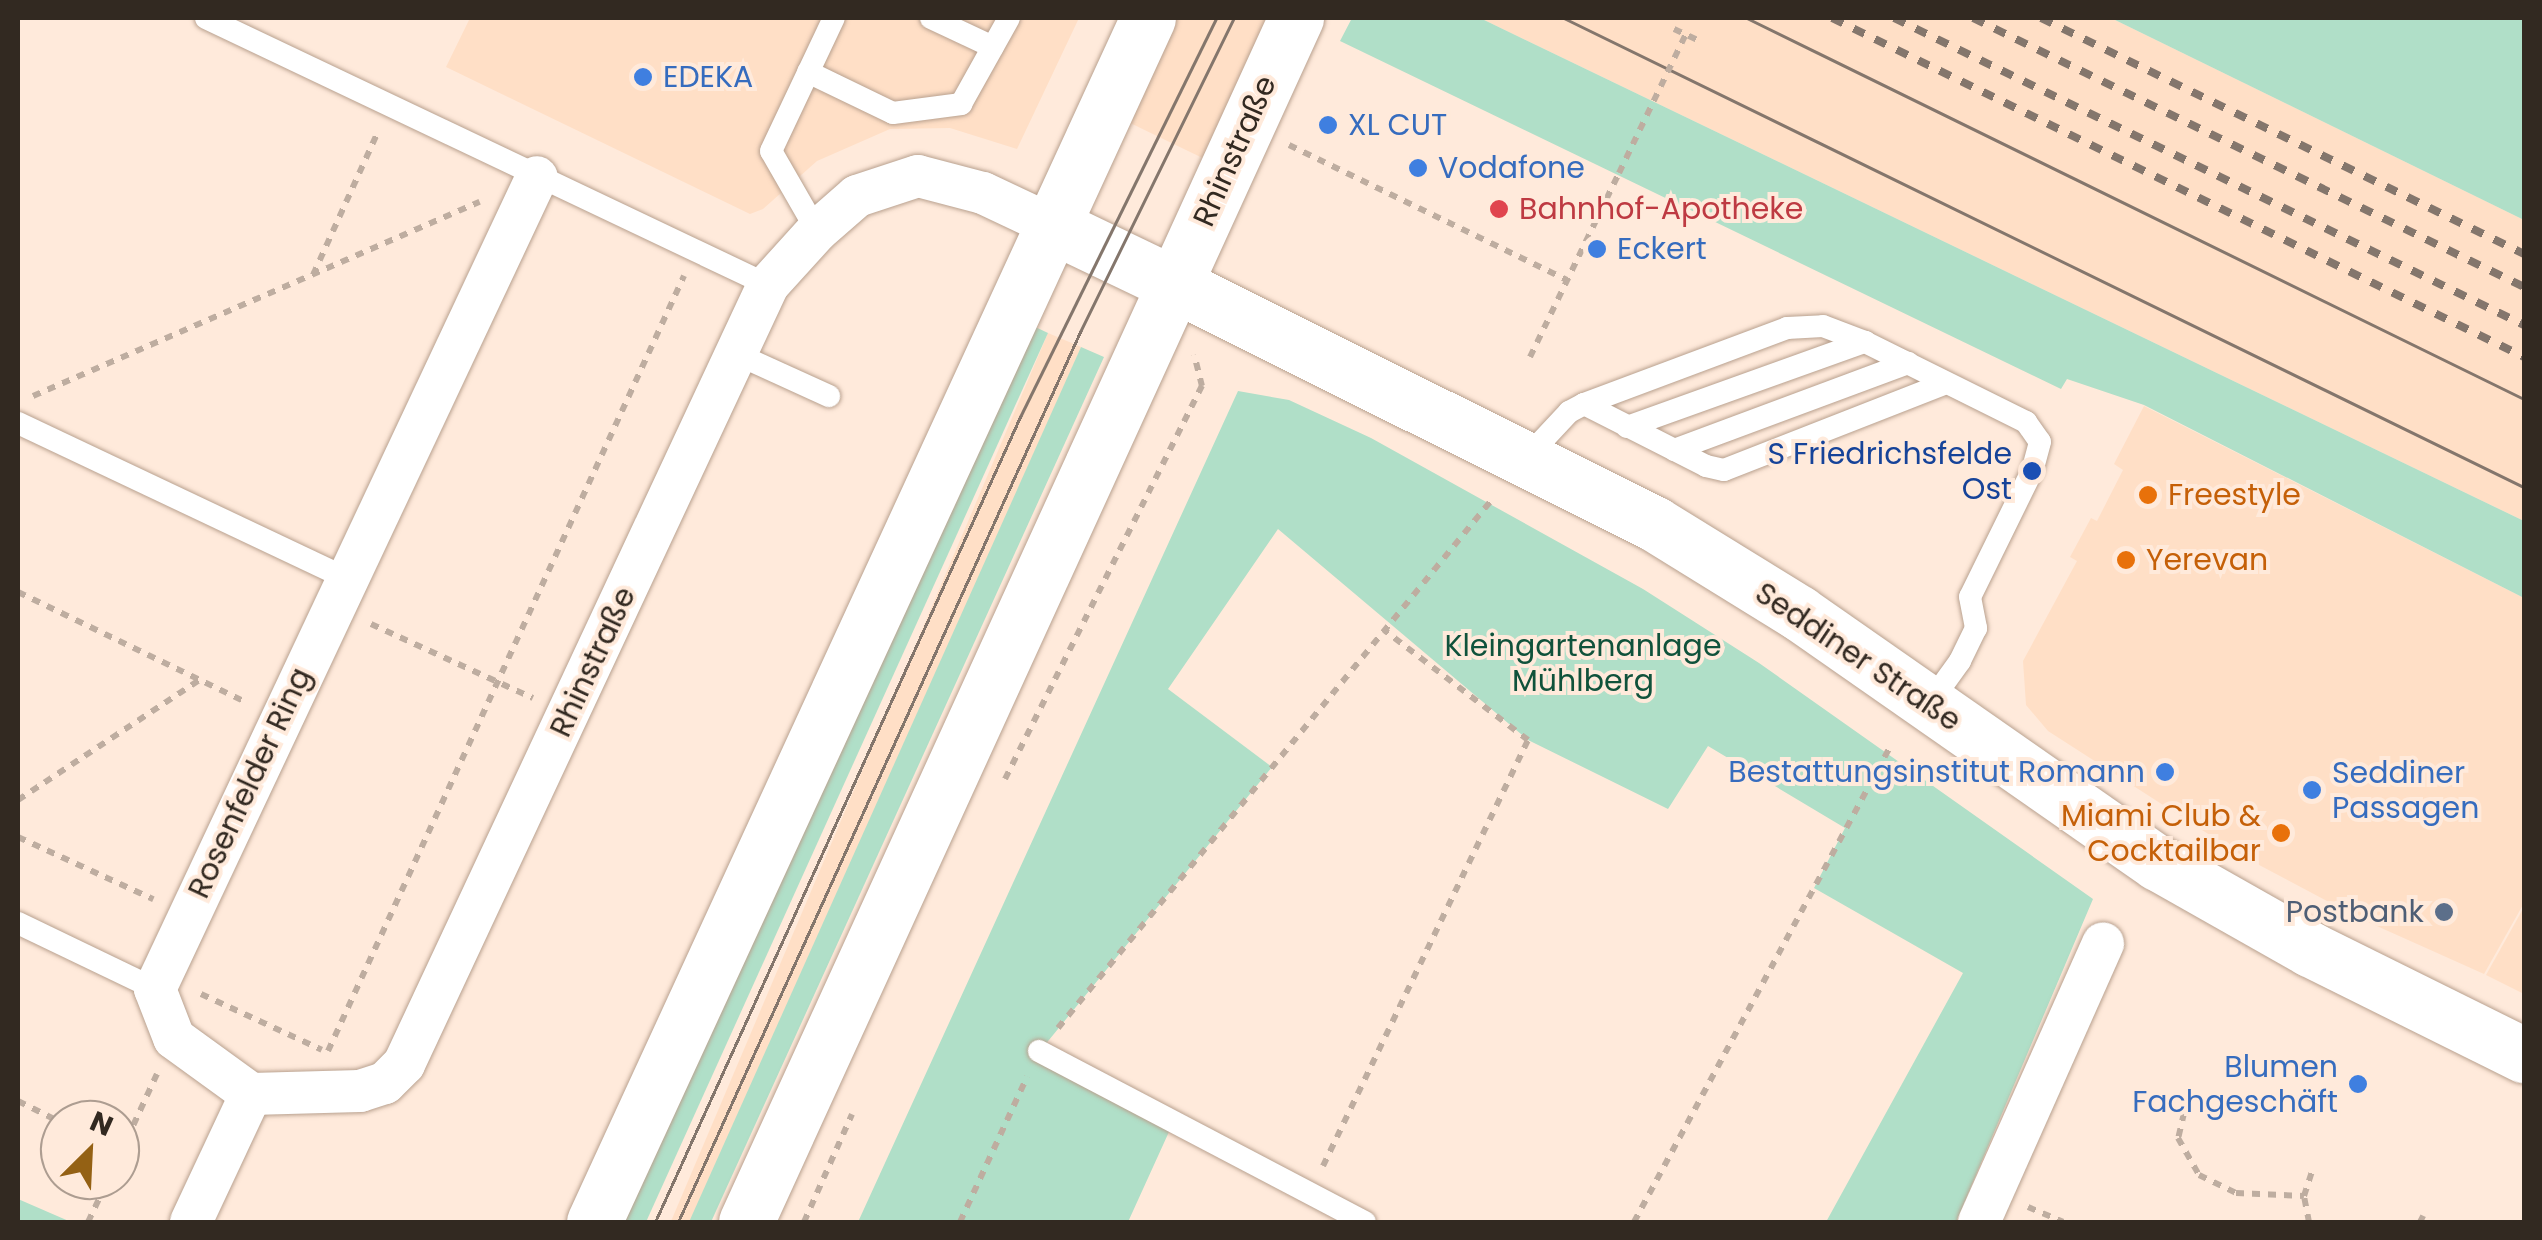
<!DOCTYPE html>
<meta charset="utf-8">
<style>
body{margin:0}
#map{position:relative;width:2542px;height:1240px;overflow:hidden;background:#ffeadb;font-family:Poppins,sans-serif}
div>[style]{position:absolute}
.built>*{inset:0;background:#ffdfc6;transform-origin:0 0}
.green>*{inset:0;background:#b0dfc8}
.path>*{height:6px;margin-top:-3px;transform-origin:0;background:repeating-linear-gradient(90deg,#beada0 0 8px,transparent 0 16px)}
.roads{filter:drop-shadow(0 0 2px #b9a18f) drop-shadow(0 0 2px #b9a18f)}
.service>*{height:22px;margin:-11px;padding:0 11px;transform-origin:11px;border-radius:11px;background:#fff}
.minor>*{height:42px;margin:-21px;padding:0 21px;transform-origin:21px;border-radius:21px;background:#fff}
.tertiary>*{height:55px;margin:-27.5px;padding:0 27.5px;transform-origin:27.5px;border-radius:27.5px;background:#fff}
.secondary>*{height:55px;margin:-27.5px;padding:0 27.5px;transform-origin:27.5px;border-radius:27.5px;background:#fff}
.tram>*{height:2.5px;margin:-1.25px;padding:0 1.25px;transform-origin:1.25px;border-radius:1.25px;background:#84766c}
.rail>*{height:8px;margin-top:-4px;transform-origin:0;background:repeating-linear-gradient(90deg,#84766c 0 12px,transparent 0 24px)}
.path-bridge>*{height:6px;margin-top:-3px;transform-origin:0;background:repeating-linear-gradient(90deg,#beada0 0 8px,transparent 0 16px)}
.dots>*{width:28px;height:28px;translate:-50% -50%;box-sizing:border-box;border:5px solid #ffeadb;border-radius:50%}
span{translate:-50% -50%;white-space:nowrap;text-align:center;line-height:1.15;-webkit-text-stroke:8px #ffeadb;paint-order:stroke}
.shop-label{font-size:30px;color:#366cbe}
.left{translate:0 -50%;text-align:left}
.right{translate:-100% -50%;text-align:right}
.street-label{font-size:30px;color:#322921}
.health-label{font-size:30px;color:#be3a42}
.transit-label{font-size:30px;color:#164399}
.food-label{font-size:30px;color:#c56008}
.park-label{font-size:30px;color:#10523b}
.service-label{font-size:30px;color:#4e5e75}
.frame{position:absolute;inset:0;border:20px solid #322921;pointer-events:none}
.north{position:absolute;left:40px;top:1100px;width:100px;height:100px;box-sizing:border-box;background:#ffeadb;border:2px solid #ad9d91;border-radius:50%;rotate:24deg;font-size:28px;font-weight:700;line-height:40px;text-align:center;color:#322921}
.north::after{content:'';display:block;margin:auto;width:35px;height:45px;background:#946114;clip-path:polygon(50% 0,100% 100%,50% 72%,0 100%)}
</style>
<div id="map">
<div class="built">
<div style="clip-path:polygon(470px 18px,1079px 18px,1017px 149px,950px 128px,890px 129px,817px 161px,763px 209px,750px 214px,446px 67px)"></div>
<div style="clip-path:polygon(1173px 18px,1280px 18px,1215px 164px,1126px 121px)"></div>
<div style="clip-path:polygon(1480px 18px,2111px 18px,2524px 220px,2524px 521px)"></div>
<div style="left:1048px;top:333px;width:36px;height:976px;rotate:23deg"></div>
<div style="clip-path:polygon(2144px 406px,2524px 598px,2524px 903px,2484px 974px,2359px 918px,2244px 857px,2048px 731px,2026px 705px,2023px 661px,2077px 561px,2070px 557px,2091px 518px,2097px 521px,2123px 470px,2114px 464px)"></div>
<div style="clip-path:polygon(2524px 907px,2524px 994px,2486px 975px)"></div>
</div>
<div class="green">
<div style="clip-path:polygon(1352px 18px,1480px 18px,2524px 521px,2524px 598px,2144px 405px,2067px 379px,2061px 389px,1340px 41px)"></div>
<div style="clip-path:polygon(2111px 18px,2524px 18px,2524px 220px)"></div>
<div style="clip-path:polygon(1029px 324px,1048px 333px,646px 1222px,615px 1222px)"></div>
<div style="clip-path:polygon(1081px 347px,1104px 357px,711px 1222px,689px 1222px)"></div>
<div style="clip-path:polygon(1238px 391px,1289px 400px,1371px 438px,1643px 589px,1759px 663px,2093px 899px,1956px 1222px,1826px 1222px,1963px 973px,1814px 888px,1845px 828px,1708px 746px,1668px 809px,1528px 740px,1278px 529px,1168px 689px,1272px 767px,1040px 1051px,1173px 1123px,1128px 1222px,858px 1222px)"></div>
<div style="clip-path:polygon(18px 1199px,71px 1222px,18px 1222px)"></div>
</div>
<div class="path">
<div style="left:1674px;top:29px;width:26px;rotate:25deg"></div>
<div style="left:1289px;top:145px;width:309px;rotate:25.9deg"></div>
<div style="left:313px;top:275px;width:157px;rotate:-65.6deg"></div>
<div style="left:1530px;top:357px;width:204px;rotate:-64.2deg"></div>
<div style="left:33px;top:396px;width:487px;rotate:-23.5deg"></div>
<div style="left:18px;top:592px;width:253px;rotate:25.8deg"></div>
<div style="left:371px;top:624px;width:178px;rotate:24.6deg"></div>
<div style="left:1005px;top:779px;width:440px;rotate:-63.4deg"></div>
<div style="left:1202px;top:386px;width:32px;rotate:-104deg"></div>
<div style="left:18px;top:800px;width:217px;rotate:-33.5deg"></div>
<div style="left:18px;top:837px;width:149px;rotate:24.7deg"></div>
<div style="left:201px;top:994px;width:133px;rotate:24.8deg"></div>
<div style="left:1058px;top:1028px;width:687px;rotate:-50.61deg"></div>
<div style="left:328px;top:1051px;width:853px;rotate:-65.33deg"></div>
<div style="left:18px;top:1101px;width:47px;rotate:26.6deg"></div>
<div style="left:2184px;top:1113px;width:26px;rotate:103deg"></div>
<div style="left:2178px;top:1138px;width:43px;rotate:60.4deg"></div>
<div style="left:2199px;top:1175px;width:41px;rotate:25.9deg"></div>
<div style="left:2236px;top:1193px;width:68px;rotate:2.5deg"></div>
<div style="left:120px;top:1154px;width:88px;rotate:-65.2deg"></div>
<div style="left:1323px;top:1166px;width:473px;rotate:-64.3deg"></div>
<div style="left:1528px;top:740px;width:181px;rotate:-142.6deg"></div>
<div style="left:2028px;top:1207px;width:38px;rotate:23deg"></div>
<div style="left:88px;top:1222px;width:47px;rotate:-64.5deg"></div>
<div style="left:804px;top:1222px;width:118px;rotate:-66deg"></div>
<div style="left:960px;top:1222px;width:160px;rotate:-65.2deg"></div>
<div style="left:1634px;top:1222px;width:542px;rotate:-61.68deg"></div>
<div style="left:2309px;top:1222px;width:26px;rotate:-101deg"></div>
<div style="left:2304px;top:1196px;width:29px;rotate:-72deg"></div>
<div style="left:2420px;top:1222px;width:7px;rotate:-63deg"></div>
</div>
<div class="roads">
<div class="service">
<div style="left:206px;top:18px;width:622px;rotate:25.41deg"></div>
<div style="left:931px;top:18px;width:68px;rotate:25.1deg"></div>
<div style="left:808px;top:72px;width:94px;rotate:25.8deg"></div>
<div style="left:893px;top:113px;width:69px;rotate:-7.5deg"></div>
<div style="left:961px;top:104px;width:98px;rotate:-60.8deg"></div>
<div style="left:817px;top:231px;width:92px;rotate:-119.9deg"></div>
<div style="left:771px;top:151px;width:147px;rotate:-64.7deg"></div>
<div style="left:739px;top:355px;width:99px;rotate:24.5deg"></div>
<div style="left:1584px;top:404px;width:137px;rotate:26.9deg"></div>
<div style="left:1706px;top:466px;width:18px;rotate:13deg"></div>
<div style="left:1724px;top:470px;width:236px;rotate:-21.4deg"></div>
<div style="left:18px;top:423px;width:365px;rotate:25.3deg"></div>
<div style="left:1627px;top:427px;width:253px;rotate:-19.7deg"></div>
<div style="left:1674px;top:450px;width:250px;rotate:-20.4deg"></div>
<div style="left:1527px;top:457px;width:62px;rotate:-47deg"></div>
<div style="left:1569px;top:412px;width:17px;rotate:-28deg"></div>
<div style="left:1584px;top:404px;width:217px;rotate:-20.5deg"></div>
<div style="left:1787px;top:328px;width:36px;rotate:-3deg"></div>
<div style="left:1823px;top:326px;width:45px;rotate:20.9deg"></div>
<div style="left:1865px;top:342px;width:180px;rotate:26.4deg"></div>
<div style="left:2026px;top:422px;width:24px;rotate:55deg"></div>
<div style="left:2040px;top:442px;width:30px;rotate:105deg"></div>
<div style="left:2032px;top:471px;width:140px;rotate:116.2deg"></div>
<div style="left:1970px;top:597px;width:32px;rotate:79deg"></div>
<div style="left:1976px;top:628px;width:37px;rotate:116deg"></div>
<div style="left:1960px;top:661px;width:53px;rotate:125.8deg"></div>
<div style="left:18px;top:923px;width:152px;rotate:25.7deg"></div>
<div style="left:1039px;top:1051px;width:368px;rotate:27.7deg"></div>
</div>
<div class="minor">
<div style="left:251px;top:1094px;width:109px;rotate:-1.6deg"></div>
<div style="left:360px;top:1091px;width:26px;rotate:-18deg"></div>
<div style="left:385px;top:1083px;width:27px;rotate:-45deg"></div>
<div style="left:404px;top:1064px;width:860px;rotate:-64.95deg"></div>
<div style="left:768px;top:285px;width:73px;rotate:-47.8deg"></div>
<div style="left:817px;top:231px;width:53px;rotate:-41.2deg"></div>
<div style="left:857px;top:196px;width:64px;rotate:-18.2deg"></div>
<div style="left:918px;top:176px;width:67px;rotate:14.7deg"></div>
<div style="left:983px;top:193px;width:75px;rotate:25.2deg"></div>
<div style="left:251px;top:1094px;width:95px;rotate:-144deg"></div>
<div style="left:174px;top:1038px;width:53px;rotate:-111.2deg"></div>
<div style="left:155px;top:989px;width:897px;rotate:-64.81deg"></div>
<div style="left:191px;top:1222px;width:141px;rotate:-64.9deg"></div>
<div style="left:1979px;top:1222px;width:305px;rotate:-66deg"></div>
</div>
<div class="tertiary">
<div style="left:1176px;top:285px;width:535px;rotate:26.52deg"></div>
<div style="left:1655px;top:524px;width:169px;rotate:31.7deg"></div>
<div style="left:1799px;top:613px;width:437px;rotate:34.9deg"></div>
<div style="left:2158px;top:863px;width:175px;rotate:29.5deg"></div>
<div style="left:2310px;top:949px;width:239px;rotate:26.4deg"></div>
</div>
<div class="secondary">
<div style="left:1051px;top:225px;width:139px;rotate:25.6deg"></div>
<div style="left:594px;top:1222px;width:1325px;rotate:-65.29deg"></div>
<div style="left:746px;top:1222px;width:1324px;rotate:-65.45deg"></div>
</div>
</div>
<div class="tram">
<div style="left:1564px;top:18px;width:1068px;rotate:26.04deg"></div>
<div style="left:1747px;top:18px;width:865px;rotate:26.12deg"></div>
<div style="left:655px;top:1222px;width:884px;rotate:-65.61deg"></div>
<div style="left:1020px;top:417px;width:445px;rotate:-63.8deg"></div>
<div style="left:678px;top:1222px;width:977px;rotate:-65.69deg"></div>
<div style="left:1080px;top:332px;width:350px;rotate:-63.9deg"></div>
</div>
<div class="rail">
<div style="left:1832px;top:18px;width:771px;rotate:26.1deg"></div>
<div style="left:1894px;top:18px;width:701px;rotate:25.98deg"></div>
<div style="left:1973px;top:18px;width:613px;rotate:26.02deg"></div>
<div style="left:2041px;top:18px;width:538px;rotate:26.04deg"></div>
</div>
<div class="path-bridge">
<div style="left:1619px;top:173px;width:154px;rotate:-64.3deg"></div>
</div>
<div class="dots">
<div style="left:643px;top:77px;background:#3f7fe0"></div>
<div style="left:1328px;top:125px;background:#3f7fe0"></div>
<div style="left:1418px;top:168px;background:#3f7fe0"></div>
<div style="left:1499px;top:209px;background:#e0444e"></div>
<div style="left:1597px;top:249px;background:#3f7fe0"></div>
<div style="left:2032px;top:471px;background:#1a4fb4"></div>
<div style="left:2148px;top:495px;background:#e8710a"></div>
<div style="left:2126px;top:560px;background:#e8710a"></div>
<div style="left:2165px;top:772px;background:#3f7fe0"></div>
<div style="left:2312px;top:790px;background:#3f7fe0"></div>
<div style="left:2281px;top:833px;background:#e8710a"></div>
<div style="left:2444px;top:912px;background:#5c6f8a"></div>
<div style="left:2358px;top:1084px;background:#3f7fe0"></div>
</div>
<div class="shop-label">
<span class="left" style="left:663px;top:77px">EDEKA</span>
<span class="left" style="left:1348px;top:125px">XL CUT</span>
<span class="left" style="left:1438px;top:168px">Vodafone</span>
<span class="left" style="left:1617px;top:249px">Eckert</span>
<span class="right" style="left:2145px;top:772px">Bestattungsinstitut Romann</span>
<span class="left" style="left:2332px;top:790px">Seddiner<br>Passagen</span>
<span class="right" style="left:2338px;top:1084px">Blumen<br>Fachgeschäft</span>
</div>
<div class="street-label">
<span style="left:1235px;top:151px;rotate:-66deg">Rhinstraße</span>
<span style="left:1858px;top:657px;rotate:34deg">Seddiner Straße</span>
<span style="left:593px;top:662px;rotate:-65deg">Rhinstraße</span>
<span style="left:250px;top:783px;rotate:-65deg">Rosenfelder Ring</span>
</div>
<div class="health-label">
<span class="left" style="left:1519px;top:209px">Bahnhof-Apotheke</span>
</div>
<div class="transit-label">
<span class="right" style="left:2012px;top:471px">S Friedrichsfelde<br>Ost</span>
</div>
<div class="food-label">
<span class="left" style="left:2168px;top:495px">Freestyle</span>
<span class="left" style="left:2146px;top:560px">Yerevan</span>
<span class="right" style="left:2261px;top:833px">Miami Club &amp;<br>Cocktailbar</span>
</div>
<div class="park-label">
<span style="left:1583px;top:663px">Kleingartenanlage<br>Mühlberg</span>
</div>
<div class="service-label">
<span class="right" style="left:2424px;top:912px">Postbank</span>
</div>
<div class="frame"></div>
<div class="north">N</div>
</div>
